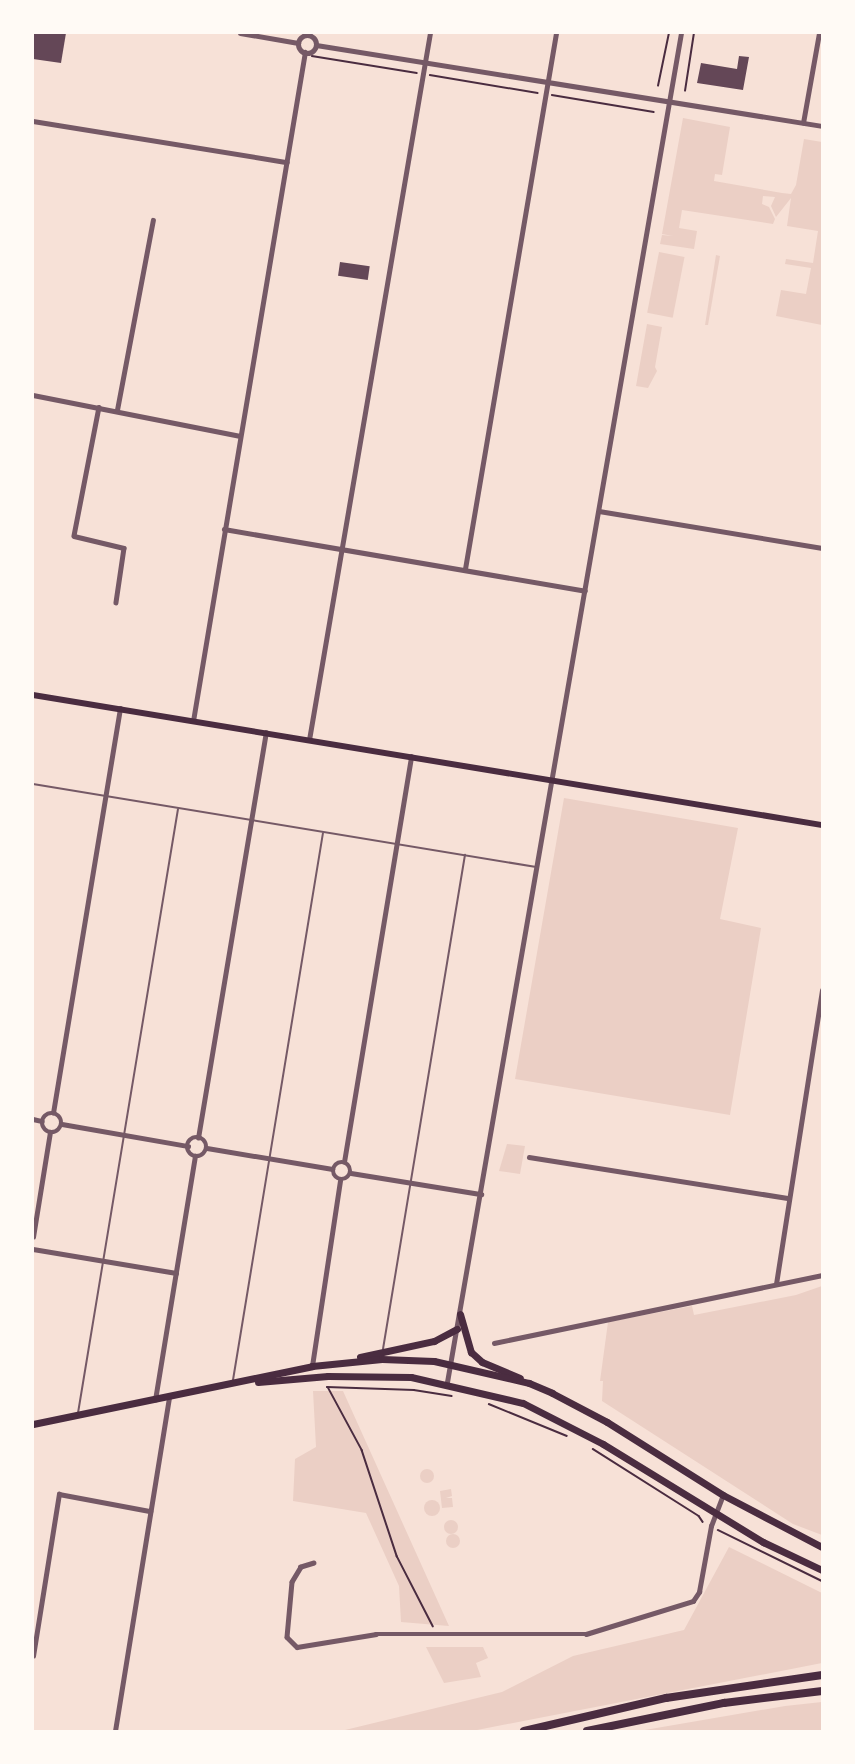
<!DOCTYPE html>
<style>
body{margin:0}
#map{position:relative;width:855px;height:1764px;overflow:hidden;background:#f7e1d7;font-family:Karla,sans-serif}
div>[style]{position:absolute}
.green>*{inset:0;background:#ebcfc5;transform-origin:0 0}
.round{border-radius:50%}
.building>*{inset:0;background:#644757;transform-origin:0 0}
.path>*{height:1.5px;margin:-0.75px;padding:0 0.75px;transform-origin:0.75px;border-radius:0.75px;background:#4a2c40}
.service>*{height:2px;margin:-1px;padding:0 1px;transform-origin:1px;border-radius:1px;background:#755966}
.minor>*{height:4.5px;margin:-2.25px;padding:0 2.25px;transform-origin:2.25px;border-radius:2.25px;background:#755966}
.minor>.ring{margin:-2.25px;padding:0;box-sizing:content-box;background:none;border:4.5px solid #755966;border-radius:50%}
.tertiary>*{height:5px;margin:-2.5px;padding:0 2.5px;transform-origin:2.5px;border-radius:2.5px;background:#755966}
.tertiary>.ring{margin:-2.5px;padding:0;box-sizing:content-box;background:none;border:5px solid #755966;border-radius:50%}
.secondary>*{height:6px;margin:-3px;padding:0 3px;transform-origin:3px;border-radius:3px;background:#4a2c40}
.primary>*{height:7px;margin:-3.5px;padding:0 3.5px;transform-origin:3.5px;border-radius:3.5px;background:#4a2c40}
.motorway>*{height:8px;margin:-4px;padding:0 4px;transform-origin:4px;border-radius:4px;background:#4a2c40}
span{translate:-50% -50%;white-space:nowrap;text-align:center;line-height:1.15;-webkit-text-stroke:4.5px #fffaf5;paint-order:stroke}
.frame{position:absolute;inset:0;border:34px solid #fffaf5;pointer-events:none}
</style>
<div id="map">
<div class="green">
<div style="clip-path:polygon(683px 118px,730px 127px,722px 175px,715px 174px,714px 181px,782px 193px,791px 194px,796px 185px,804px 139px,822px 142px,822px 325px,776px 316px,781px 290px,806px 294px,811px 268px,785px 264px,786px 259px,813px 263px,818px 231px,787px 226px,791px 198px,776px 217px,771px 206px,775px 197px,763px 196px,762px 204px,769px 207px,775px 219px,773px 224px,682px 210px,679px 228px,697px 231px,694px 249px,660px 244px,662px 235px,673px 236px,662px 234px)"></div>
<div style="left:659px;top:252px;width:26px;height:62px;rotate:11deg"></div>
<div style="clip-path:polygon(716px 255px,720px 256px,708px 325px,705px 325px)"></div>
<div style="clip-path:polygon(647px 324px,662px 327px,655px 367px,657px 371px,648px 388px,636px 386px)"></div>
<div style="clip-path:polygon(564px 798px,738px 828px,720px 919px,761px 928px,730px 1115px,515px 1079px)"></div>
<div style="clip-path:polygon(507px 1144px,525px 1146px,520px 1174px,499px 1171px)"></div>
<div style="clip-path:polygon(822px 1286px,822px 1535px,793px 1524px,602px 1401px,603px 1381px,600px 1381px,608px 1322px,692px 1306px,694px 1315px,796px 1295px)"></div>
<div style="clip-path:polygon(313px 1391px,343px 1391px,449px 1626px,401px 1622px,399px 1586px,366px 1513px,293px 1501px,295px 1459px,316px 1447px)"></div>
<div class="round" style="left:420px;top:1469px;width:14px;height:14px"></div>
<div style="clip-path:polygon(451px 1489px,452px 1496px,446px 1498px,452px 1498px,453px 1507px,442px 1508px,440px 1491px)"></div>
<div class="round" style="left:424px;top:1500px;width:16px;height:16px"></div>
<div class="round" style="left:444px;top:1520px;width:14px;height:14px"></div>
<div class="round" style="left:446px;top:1534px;width:14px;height:14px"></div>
<div style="clip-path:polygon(729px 1547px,822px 1593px,822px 1663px,472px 1731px,239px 1731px,345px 1730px,502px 1692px,573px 1656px,684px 1630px)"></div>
<div style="clip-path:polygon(426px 1647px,483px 1647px,488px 1658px,476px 1663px,481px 1677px,444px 1683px)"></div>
<div style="clip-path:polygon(822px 1702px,822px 1731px,639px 1731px,785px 1706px)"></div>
</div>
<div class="building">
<div style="clip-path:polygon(33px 33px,66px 33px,61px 63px,33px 59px)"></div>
<div style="clip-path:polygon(739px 56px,749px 57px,743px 90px,697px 83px,701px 63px,737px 69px)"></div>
<div style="left:340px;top:262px;width:30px;height:14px;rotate:8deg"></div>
</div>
<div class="path">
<div style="left:312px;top:56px;width:106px;rotate:9.2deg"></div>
<div style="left:430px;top:75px;width:109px;rotate:9.5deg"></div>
<div style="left:658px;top:86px;width:54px;rotate:-78.3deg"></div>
<div style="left:685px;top:91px;width:59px;rotate:-81.2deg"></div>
<div style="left:552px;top:95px;width:103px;rotate:9.5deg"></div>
<div style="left:327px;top:1387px;width:87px;rotate:2deg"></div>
<div style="left:414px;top:1390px;width:38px;rotate:9deg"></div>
<div style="left:328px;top:1387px;width:72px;rotate:61.6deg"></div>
<div style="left:362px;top:1450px;width:112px;rotate:71.7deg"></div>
<div style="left:397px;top:1556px;width:79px;rotate:62.8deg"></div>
<div style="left:489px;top:1404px;width:84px;rotate:22.3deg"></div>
<div style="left:593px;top:1449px;width:125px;rotate:32.3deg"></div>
<div style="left:699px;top:1516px;width:7px;rotate:56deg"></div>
<div style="left:718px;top:1530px;width:116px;rotate:26.1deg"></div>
</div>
<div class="service">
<div style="left:33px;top:784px;width:510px;rotate:9.37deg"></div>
<div style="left:383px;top:1349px;width:501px;rotate:-80.58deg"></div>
<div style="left:233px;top:1380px;width:554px;rotate:-80.66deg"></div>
<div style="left:78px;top:1413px;width:612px;rotate:-80.6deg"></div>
</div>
<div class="minor">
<div style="left:309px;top:35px;width:2px;rotate:-90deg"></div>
<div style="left:33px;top:121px;width:257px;rotate:9.2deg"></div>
<div style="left:803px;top:123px;width:91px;rotate:-79.9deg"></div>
<div style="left:33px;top:395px;width:211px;rotate:11.2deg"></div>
<div style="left:99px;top:407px;width:131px;rotate:101deg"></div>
<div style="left:74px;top:536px;width:51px;rotate:13.5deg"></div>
<div style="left:124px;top:548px;width:55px;rotate:98.4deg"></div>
<div style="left:117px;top:410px;width:193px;rotate:-79.3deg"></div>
<div style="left:599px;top:511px;width:226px;rotate:9.4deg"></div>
<div style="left:224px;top:529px;width:366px;rotate:9.7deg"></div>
<div style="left:465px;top:569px;width:544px;rotate:-80.36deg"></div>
<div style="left:193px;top:721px;width:678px;rotate:-80.5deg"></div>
<div style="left:309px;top:740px;width:717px;rotate:-80.29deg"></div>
<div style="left:53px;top:1113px;width:410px;rotate:-80.6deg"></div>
<div class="ring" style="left:42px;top:1113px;width:15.5px;height:15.5px"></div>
<div style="left:33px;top:1119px;width:9px;rotate:13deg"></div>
<div style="left:62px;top:1124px;width:128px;rotate:9.9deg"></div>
<div class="ring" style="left:187px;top:1137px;width:15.5px;height:15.5px"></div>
<div style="left:198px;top:1138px;width:411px;rotate:-80.5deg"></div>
<div style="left:207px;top:1148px;width:127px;rotate:9.5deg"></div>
<div style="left:529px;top:1157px;width:263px;rotate:9deg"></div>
<div class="ring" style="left:333px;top:1162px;width:13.5px;height:13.5px"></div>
<div style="left:344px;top:1162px;width:411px;rotate:-80.6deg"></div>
<div style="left:351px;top:1173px;width:132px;rotate:9.2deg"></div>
<div style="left:33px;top:1237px;width:106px;rotate:-80.8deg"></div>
<div style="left:33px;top:1249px;width:145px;rotate:9.5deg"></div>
<div style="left:776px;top:1284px;width:297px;rotate:-81.1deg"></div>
<div style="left:494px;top:1343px;width:335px;rotate:-11.7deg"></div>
<div style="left:312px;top:1366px;width:187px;rotate:-81.4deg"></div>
<div style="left:155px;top:1400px;width:247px;rotate:-80.7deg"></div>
<div style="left:314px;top:1563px;width:14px;rotate:163deg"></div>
<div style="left:301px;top:1567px;width:17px;rotate:121deg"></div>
<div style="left:292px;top:1582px;width:55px;rotate:95.2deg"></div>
<div style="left:287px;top:1637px;width:14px;rotate:45deg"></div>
<div style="left:297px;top:1647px;width:80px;rotate:-9.3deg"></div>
<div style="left:376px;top:1634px;width:210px"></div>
<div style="left:586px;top:1634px;width:112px;rotate:-17.1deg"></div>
<div style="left:693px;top:1601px;width:11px;rotate:-56deg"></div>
<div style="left:699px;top:1592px;width:67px;rotate:-79.7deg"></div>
<div style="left:711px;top:1526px;width:33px;rotate:-69deg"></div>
<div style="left:33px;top:1656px;width:164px;rotate:-80.9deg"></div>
<div style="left:59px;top:1494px;width:93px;rotate:10.6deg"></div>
<div style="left:115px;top:1731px;width:337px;rotate:-80.8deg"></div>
</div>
<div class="tertiary">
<div style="left:240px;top:33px;width:59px;rotate:9.8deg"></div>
<div class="ring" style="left:298px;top:35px;width:13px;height:13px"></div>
<div style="left:316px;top:45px;width:512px;rotate:9.09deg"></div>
<div style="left:447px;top:1382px;width:1369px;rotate:-80.16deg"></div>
</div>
<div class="secondary">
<div style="left:33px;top:695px;width:800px;rotate:9.36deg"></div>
</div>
<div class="primary">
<div style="left:460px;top:1314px;width:40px;rotate:74deg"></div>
<div style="left:471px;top:1352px;width:15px;rotate:42deg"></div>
<div style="left:482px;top:1362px;width:41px;rotate:22.8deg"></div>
<div style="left:360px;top:1357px;width:76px;rotate:-12.2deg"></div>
<div style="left:434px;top:1341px;width:26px;rotate:-28deg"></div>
<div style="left:258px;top:1382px;width:70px;rotate:-4.9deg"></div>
<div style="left:328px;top:1376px;width:83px;rotate:0.7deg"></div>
<div style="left:411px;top:1377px;width:115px;rotate:13.1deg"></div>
<div style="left:523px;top:1403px;width:90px;rotate:27.1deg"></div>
<div style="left:603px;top:1444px;width:188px;rotate:31.5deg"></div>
<div style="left:763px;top:1542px;width:65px;rotate:25.4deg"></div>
<div style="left:33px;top:1424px;width:285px;rotate:-11.7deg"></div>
<div style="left:312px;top:1366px;width:70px;rotate:-5.7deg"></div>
<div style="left:382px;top:1359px;width:52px;rotate:2.2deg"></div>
<div style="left:434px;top:1361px;width:98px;rotate:13deg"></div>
<div style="left:529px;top:1383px;width:25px;rotate:23deg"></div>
<div style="left:552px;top:1393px;width:62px;rotate:27.8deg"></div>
<div style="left:607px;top:1422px;width:137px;rotate:32.2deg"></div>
<div style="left:723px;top:1495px;width:112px;rotate:27.7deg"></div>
</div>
<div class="motorway">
<div style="left:524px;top:1731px;width:146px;rotate:-13.1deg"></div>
<div style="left:666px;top:1698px;width:158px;rotate:-8.4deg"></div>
<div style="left:587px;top:1731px;width:140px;rotate:-11.6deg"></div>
<div style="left:724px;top:1703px;width:99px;rotate:-7deg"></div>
</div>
<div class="frame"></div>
</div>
